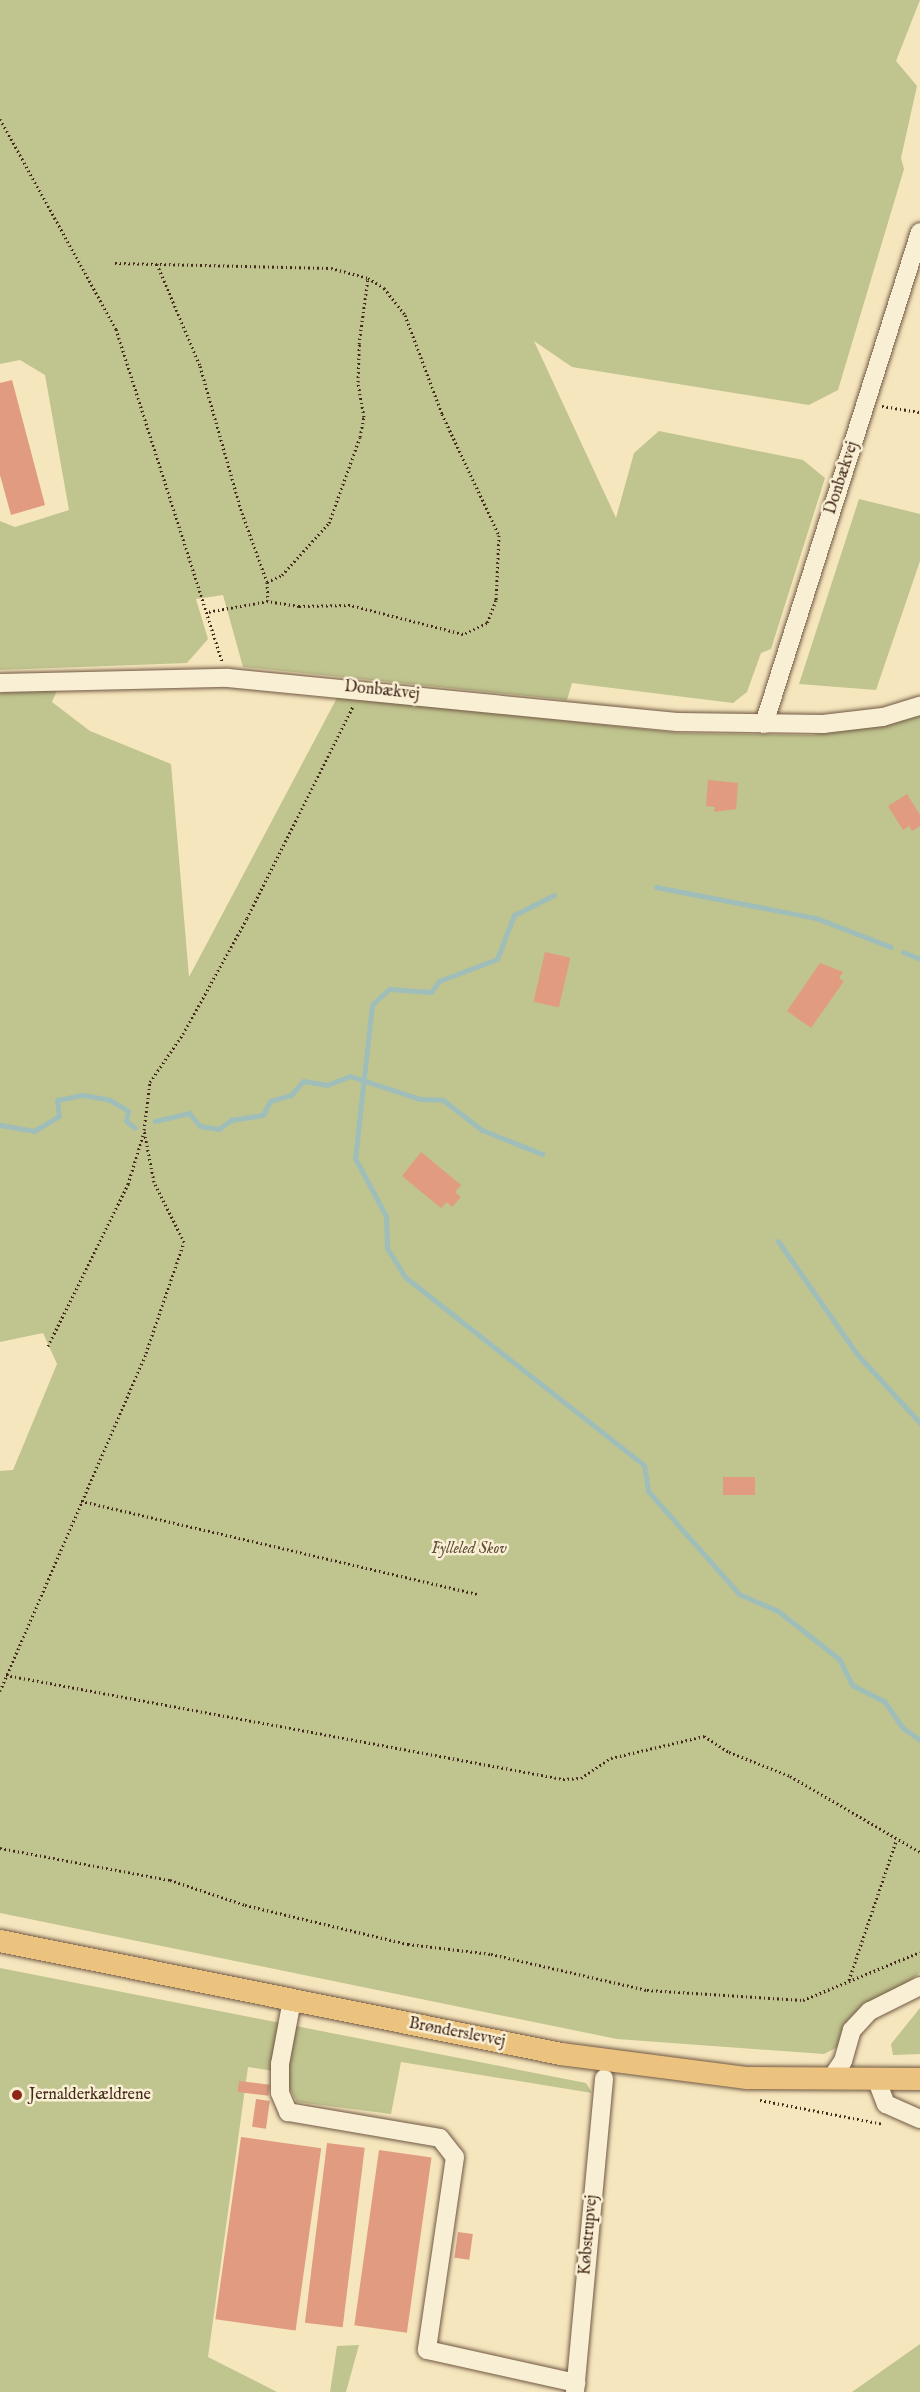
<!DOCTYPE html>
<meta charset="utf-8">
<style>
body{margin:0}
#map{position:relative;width:920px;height:2392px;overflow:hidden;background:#f6e6bd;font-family:"IM FELL English",serif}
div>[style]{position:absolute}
.green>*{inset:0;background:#c0c48f}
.stream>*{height:5px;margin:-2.5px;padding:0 2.5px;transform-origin:2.5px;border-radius:2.5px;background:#9fbeb9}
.building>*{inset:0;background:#e09b81;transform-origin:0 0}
.path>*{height:3px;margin-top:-1.5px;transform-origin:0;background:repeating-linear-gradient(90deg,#44291c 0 1.5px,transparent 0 4.5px)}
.roads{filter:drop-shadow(0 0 2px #705844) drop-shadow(0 0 2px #705844)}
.minor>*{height:18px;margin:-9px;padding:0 9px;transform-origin:9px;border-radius:9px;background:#f9efd4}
.major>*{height:22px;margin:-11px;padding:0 11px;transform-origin:11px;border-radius:11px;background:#ebc37e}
.dots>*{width:16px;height:16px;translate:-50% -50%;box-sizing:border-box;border:3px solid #f9efd4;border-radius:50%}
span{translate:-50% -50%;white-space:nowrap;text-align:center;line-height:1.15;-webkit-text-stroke:5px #f9efd4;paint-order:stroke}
.street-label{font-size:16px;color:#44291c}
.park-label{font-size:16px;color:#635039;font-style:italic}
.poi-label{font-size:16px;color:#44291c}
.left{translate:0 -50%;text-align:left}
</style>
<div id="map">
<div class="green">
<div style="clip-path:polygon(0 0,920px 0,896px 61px,917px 86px,901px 158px,904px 169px,838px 390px,809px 405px,572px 367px,534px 341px,616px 518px,634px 453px,659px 431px,803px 460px,825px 478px,771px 649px,761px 653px,747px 692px,733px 703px,572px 683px,567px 700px,243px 667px,223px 595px,196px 599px,208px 639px,187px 663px,0 670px,0 521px,15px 527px,69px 510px,45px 375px,20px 360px,0 364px)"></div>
<div style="clip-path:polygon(859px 499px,920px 514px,920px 561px,876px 690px,799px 684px)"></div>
<div style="clip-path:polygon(57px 690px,52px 702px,90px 731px,171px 764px,189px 977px,338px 696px,680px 733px,812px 735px,920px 716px,920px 1973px,844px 2026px,838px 2047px,824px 2054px,617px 2039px,0 1913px,0 1471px,13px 1470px,57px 1364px,43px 1333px,0 1342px,0 693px)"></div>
<div style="clip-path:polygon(0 1968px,586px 2083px,592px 2093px,401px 2062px,391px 2114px,297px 2102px,281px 2072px,248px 2067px,208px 2357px,277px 2392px,0 2392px)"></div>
<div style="clip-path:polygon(920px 2008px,920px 2054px,893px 2055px,891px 2044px)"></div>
<div style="clip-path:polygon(920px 2344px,920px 2392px,852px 2392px)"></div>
<div style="clip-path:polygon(359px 2345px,346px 2392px,330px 2392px,337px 2346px)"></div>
</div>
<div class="stream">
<div style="left:656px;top:887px;width:163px;rotate:11deg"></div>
<div style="left:816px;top:918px;width:80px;rotate:21.1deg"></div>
<div style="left:554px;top:895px;width:45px;rotate:153.4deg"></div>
<div style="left:514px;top:915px;width:47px;rotate:111.1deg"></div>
<div style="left:497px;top:959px;width:62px;rotate:159.2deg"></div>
<div style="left:439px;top:981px;width:14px;rotate:126deg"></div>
<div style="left:431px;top:992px;width:42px;rotate:-175.9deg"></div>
<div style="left:389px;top:989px;width:23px;rotate:137deg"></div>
<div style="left:372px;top:1005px;width:154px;rotate:96.3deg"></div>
<div style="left:355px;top:1158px;width:66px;rotate:61.9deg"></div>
<div style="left:386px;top:1216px;width:32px;rotate:88deg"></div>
<div style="left:387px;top:1248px;width:34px;rotate:58deg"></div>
<div style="left:405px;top:1277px;width:304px;rotate:38.2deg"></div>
<div style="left:644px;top:1465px;width:26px;rotate:81deg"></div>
<div style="left:648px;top:1491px;width:137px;rotate:48.5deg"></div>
<div style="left:739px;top:1594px;width:43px;rotate:23.6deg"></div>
<div style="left:778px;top:1611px;width:78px;rotate:38.2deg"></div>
<div style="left:839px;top:1659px;width:29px;rotate:63deg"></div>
<div style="left:852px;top:1685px;width:36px;rotate:27deg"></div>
<div style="left:884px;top:1701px;width:33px;rotate:55deg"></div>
<div style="left:903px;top:1728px;width:21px;rotate:35deg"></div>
<div style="left:903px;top:952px;width:18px;rotate:22deg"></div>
<div style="left:155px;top:1121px;width:35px;rotate:-13deg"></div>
<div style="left:189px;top:1113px;width:17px;rotate:50deg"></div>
<div style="left:200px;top:1126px;width:19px;rotate:9deg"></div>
<div style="left:219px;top:1129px;width:15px;rotate:-37deg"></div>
<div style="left:231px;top:1120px;width:32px;rotate:-9deg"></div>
<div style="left:263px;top:1115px;width:16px;rotate:-63deg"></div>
<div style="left:270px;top:1101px;width:22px;rotate:-16deg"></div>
<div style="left:291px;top:1095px;width:18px;rotate:-49deg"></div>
<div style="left:303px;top:1081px;width:24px;rotate:9deg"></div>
<div style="left:327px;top:1085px;width:25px;rotate:-21deg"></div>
<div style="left:350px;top:1076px;width:74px;rotate:18.2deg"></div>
<div style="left:420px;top:1099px;width:23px;rotate:2deg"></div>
<div style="left:443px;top:1100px;width:49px;rotate:37.6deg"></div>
<div style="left:482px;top:1130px;width:65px;rotate:21.8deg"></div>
<div style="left:0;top:1125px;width:35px;rotate:10deg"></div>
<div style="left:34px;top:1131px;width:29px;rotate:-31deg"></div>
<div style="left:59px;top:1116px;width:16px;rotate:-97deg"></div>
<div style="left:57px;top:1100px;width:26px;rotate:-11deg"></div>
<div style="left:83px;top:1095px;width:27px;rotate:10deg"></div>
<div style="left:110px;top:1100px;width:21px;rotate:31deg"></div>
<div style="left:128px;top:1111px;width:10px;rotate:101deg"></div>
<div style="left:126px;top:1121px;width:11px;rotate:38deg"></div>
<div style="left:778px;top:1241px;width:136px;rotate:55.1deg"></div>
<div style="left:856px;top:1353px;width:95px;rotate:47.6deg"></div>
</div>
<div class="building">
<div style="clip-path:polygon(12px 380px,45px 505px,11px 515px,0 475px,0 383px)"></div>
<div style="clip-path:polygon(708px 780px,738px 783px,736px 809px,714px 812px,715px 807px,706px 806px)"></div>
<div style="clip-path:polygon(907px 794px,920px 815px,920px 826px,912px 831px,909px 826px,903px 830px,888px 806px)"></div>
<div style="left:545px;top:952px;width:26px;height:51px;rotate:13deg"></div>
<div style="clip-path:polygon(820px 963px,843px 972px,839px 978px,844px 981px,811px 1028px,787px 1011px)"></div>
<div style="clip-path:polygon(421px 1152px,461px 1185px,455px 1192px,461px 1197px,452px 1207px,447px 1202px,441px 1208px,402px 1176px)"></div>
<div style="left:723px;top:1477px;width:32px;height:18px"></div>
<div style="left:239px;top:2081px;width:31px;height:11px;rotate:7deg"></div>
<div style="left:256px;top:2099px;width:14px;height:28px;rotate:8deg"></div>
<div style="left:241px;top:2137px;width:81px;height:184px;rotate:8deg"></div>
<div style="left:327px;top:2143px;width:38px;height:181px;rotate:7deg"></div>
<div style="left:379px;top:2150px;width:53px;height:177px;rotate:8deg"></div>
<div style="left:458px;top:2232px;width:15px;height:26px;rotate:8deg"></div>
</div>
<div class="path">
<div style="left:0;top:119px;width:240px;rotate:61.1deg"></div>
<div style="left:116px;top:329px;width:349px;rotate:72.3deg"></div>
<div style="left:115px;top:263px;width:216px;rotate:1.3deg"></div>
<div style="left:331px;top:268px;width:38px;rotate:15deg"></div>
<div style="left:368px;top:278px;width:19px;rotate:32deg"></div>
<div style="left:384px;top:288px;width:34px;rotate:52deg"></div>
<div style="left:405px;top:315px;width:106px;rotate:69.5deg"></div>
<div style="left:442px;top:414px;width:134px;rotate:64.8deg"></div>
<div style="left:499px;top:535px;width:65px;rotate:92.6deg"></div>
<div style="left:496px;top:600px;width:25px;rotate:111deg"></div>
<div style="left:487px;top:623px;width:26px;rotate:155deg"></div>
<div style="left:463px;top:634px;width:117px;rotate:-165.6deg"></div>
<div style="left:350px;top:605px;width:51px;rotate:178.9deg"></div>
<div style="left:299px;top:606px;width:31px;rotate:-171deg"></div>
<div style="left:268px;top:601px;width:62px;rotate:169.8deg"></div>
<div style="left:157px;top:264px;width:111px;rotate:67.1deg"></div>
<div style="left:200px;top:366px;width:153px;rotate:74.1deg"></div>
<div style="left:242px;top:513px;width:73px;rotate:70.1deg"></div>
<div style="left:267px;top:582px;width:18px;rotate:87deg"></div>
<div style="left:882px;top:406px;width:38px;rotate:9deg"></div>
<div style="left:267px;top:582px;width:17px;rotate:-25deg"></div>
<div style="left:282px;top:575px;width:70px;rotate:-47.9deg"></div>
<div style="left:329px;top:523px;width:91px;rotate:-70.2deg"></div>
<div style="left:360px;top:437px;width:20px;rotate:-79deg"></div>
<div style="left:364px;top:417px;width:36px;rotate:-100deg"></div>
<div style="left:358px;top:382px;width:38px;rotate:-88deg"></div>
<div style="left:359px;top:344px;width:67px;rotate:-82.2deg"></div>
<div style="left:48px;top:1346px;width:181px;rotate:-63.7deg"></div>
<div style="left:128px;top:1184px;width:54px;rotate:-72.9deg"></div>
<div style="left:81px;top:1501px;width:408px;rotate:13.2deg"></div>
<div style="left:6px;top:1675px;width:567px;rotate:10.58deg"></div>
<div style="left:563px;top:1779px;width:18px;rotate:-3deg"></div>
<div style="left:581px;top:1778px;width:36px;rotate:-34deg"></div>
<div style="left:611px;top:1758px;width:96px;rotate:-13.3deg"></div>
<div style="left:704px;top:1736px;width:30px;rotate:33deg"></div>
<div style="left:729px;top:1752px;width:66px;rotate:21.5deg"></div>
<div style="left:790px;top:1776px;width:151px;rotate:30.3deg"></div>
<div style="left:0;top:1691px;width:368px;rotate:-66.6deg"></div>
<div style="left:146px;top:1353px;width:117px;rotate:-71.1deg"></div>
<div style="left:184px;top:1242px;width:67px;rotate:-116.6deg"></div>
<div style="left:154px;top:1182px;width:53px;rotate:-100.9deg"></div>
<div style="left:144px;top:1130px;width:48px;rotate:-82.9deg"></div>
<div style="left:150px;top:1082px;width:58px;rotate:-55.5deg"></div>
<div style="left:183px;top:1034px;width:132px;rotate:-61.1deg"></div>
<div style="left:247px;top:918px;width:237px;rotate:-63.4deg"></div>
<div style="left:0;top:1848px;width:173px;rotate:10.7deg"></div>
<div style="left:170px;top:1880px;width:79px;rotate:18.4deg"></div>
<div style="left:245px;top:1905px;width:168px;rotate:13.5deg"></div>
<div style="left:408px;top:1944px;width:84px;rotate:6.9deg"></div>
<div style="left:491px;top:1954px;width:160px;rotate:13deg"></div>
<div style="left:647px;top:1990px;width:156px;rotate:3.7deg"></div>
<div style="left:803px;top:2000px;width:126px;rotate:-22.3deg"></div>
<div style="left:849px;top:1980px;width:147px;rotate:-71.3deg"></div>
<div style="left:760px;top:2100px;width:125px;rotate:11deg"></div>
</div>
<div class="roads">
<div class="minor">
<div style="left:0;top:683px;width:228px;rotate:-1.3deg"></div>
<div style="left:228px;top:678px;width:451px;rotate:5.6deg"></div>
<div style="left:677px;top:722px;width:146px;rotate:0.8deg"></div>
<div style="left:823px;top:724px;width:60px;rotate:-6.7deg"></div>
<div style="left:883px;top:717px;width:39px;rotate:-17deg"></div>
<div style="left:764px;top:724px;width:516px;rotate:-72.41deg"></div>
<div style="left:292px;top:2000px;width:65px;rotate:100.6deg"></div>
<div style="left:280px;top:2064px;width:29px;rotate:90deg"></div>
<div style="left:280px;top:2093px;width:21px;rotate:67deg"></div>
<div style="left:288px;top:2112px;width:154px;rotate:9.7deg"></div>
<div style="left:440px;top:2138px;width:24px;rotate:52deg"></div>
<div style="left:455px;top:2157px;width:195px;rotate:98.3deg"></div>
<div style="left:427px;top:2350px;width:153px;rotate:12.5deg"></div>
<div style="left:830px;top:2080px;width:23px;rotate:-56deg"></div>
<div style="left:843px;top:2061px;width:32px;rotate:-74deg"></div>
<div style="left:852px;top:2030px;width:26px;rotate:-47deg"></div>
<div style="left:870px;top:2011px;width:56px;rotate:-26.6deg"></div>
<div style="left:877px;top:2081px;width:25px;rotate:69deg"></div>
<div style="left:886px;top:2104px;width:37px;rotate:24deg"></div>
<div style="left:575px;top:2392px;width:315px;rotate:-84.7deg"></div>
</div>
<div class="major">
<div style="left:0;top:1941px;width:572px;rotate:11.39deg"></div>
<div style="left:561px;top:2054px;width:188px;rotate:7.4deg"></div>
<div style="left:747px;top:2078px;width:173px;rotate:0.3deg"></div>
</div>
</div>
<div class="dots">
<div style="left:17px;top:2095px;background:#8f2418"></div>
</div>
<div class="street-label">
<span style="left:842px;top:478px;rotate:-72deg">Donbækvej</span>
<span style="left:382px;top:691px;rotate:6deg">Donbækvej</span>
<span style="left:457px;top:2033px;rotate:11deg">Brønderslevvej</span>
<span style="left:589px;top:2235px;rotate:-85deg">Købstrupvej</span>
</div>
<div class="park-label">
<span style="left:469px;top:1549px">Fylleled Skov</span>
</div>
<div class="poi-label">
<span class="left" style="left:29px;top:2095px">Jernalderkældrene</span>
</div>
</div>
